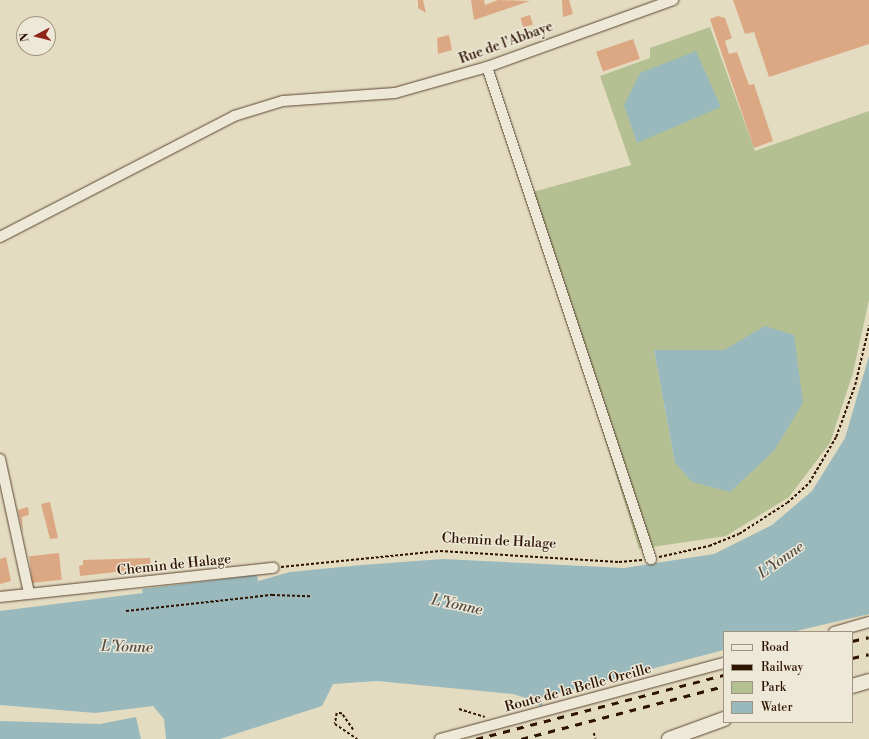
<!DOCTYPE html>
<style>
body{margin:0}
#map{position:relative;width:869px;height:739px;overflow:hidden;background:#e4dcc1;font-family:"Libre Bodoni",serif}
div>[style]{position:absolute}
.green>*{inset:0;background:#b5c092}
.water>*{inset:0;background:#9ab9bd}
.stream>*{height:2.5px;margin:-1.25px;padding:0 1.25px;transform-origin:1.25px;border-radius:1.25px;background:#9ab9bd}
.building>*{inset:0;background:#dca783;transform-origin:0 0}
.path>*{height:1.5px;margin-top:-0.75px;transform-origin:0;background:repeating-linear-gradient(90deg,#2f1301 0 3px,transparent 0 5px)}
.roads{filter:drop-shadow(0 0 1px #5c4531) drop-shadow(0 0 1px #5c4531)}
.street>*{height:10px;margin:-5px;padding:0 5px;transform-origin:5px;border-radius:5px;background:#ede8d7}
.secondary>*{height:14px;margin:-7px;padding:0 7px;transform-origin:7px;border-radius:7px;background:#ede8d7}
.rail>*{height:2.5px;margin-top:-1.25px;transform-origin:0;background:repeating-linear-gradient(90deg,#2f1301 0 7px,transparent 0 14px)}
span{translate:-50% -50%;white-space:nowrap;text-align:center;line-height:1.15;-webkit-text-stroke:3px #ede8d7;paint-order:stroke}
.street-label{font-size:14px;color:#2f1301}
.water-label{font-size:15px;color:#544d43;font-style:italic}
.legend{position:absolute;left:723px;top:631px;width:130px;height:92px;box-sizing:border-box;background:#ede8d7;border:1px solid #a19381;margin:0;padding:5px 7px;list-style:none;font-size:12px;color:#2f1301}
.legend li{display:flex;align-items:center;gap:8px;height:20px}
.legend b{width:20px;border:1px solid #a19381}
.north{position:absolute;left:16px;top:16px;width:40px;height:40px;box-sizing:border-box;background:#ede8d7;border:1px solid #a19381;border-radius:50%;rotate:263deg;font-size:11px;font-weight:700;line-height:16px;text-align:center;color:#2f1301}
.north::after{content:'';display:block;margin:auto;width:14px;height:18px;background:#8f2418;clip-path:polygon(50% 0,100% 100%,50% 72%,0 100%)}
</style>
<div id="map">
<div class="green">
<div style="clip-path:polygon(evenodd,710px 27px,755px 151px,869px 111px,869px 300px,853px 373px,830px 443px,789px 497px,726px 536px,639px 549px,529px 193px,631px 165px,600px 76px,650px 58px,650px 48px,710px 27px,654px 350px,724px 350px,675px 463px,654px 350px)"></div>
</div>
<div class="water">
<div style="clip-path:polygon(696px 51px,721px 107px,637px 143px,624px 105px,640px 73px)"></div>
<div style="clip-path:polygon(765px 326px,794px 335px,803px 403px,774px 451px,730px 492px,692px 482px,675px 463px,654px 350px,724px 350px)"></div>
<div style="clip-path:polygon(869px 356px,869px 614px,792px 632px,724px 632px,724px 650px,532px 700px,513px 694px,377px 681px,333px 684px,322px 706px,220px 739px,166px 739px,164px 719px,153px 706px,95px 713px,0 705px,0 611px,143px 593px,142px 589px,257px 575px,258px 581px,290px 572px,362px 565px,443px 559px,624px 568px,714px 554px,772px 525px,812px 491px,845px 438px)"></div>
<div style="clip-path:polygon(136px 717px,141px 739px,0 739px,0 721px,100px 724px)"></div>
</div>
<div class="stream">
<div style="left:538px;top:696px;width:9px;rotate:72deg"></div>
</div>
<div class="building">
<div style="clip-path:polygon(418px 0,423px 0,426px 13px,418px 8px)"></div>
<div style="clip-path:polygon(471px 0,484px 0,485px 5px,498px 0,530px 1px,474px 20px)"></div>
<div style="clip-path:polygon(562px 0,569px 0,573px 14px,563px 17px)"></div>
<div style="clip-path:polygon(733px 0,869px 0,869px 44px,769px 77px,754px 32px,745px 34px)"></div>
<div style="left:530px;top:15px;width:10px;height:10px;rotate:73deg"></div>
<div style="clip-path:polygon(718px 16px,725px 18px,732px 38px,725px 41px,729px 54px,737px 52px,749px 85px,754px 84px,773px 141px,754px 148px,710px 19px)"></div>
<div style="clip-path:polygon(449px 35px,452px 50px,438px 54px,437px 38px)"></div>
<div style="left:633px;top:39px;width:21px;height:39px;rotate:71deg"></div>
<div style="clip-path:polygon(50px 502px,58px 538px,50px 539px,41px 504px)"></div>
<div style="clip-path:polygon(28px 507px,29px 515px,22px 517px,23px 533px,18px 510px)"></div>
<div style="left:59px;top:553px;width:27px;height:30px;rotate:84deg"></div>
<div style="clip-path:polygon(6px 557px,11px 581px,0 584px,0 559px)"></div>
<div style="clip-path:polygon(150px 558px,151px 568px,80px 576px,79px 566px,83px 565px,83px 560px)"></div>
</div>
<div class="path">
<div style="left:659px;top:557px;width:51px;rotate:-12.4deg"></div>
<div style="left:709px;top:546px;width:32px;rotate:-22deg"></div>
<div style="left:739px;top:534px;width:57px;rotate:-32.9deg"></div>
<div style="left:787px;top:503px;width:30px;rotate:-42deg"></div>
<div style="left:809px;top:483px;width:53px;rotate:-59.6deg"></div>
<div style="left:836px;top:437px;width:55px;rotate:-69.9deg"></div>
<div style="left:855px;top:385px;width:61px;rotate:-76.7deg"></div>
<div style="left:281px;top:567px;width:160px;rotate:-5.7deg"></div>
<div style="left:440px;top:551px;width:179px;rotate:3.5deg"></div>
<div style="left:619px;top:562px;width:23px;rotate:-5deg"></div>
<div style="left:126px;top:611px;width:147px;rotate:-6.3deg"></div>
<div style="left:272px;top:595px;width:38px;rotate:2deg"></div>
<div style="left:459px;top:709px;width:27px;rotate:17deg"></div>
<div style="left:353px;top:730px;width:19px;rotate:-125deg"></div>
<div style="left:342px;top:714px;width:5px;rotate:-169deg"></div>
<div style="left:337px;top:713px;width:11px;rotate:100deg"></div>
<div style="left:335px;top:724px;width:27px;rotate:34deg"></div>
<div style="left:594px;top:733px;width:6px;rotate:72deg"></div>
</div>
<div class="roads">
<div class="street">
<div style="left:487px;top:67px;width:519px;rotate:71.57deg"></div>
<div style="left:0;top:237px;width:263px;rotate:-27.3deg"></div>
<div style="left:234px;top:116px;width:51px;rotate:-17deg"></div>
<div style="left:283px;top:101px;width:112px;rotate:-4.1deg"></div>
<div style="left:395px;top:93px;width:96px;rotate:-15.8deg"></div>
<div style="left:487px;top:67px;width:198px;rotate:-19.8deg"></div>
<div style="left:0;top:459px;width:137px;rotate:77.8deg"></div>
<div style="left:0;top:597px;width:275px;rotate:-6.1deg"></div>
<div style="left:834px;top:632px;width:36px;rotate:-16deg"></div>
<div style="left:440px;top:739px;width:294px;rotate:-15deg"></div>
</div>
<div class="secondary">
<div style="left:852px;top:686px;width:18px;rotate:-16deg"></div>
<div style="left:669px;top:739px;width:59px;rotate:-20deg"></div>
</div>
</div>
<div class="rail">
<div style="left:852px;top:641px;width:17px;rotate:-13deg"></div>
<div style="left:852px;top:658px;width:17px;rotate:-13deg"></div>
<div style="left:476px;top:739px;width:256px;rotate:-14.5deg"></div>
<div style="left:521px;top:739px;width:210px;rotate:-14.6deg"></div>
</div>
<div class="street-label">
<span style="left:506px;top:43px;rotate:-20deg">Rue de l'Abbaye</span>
<span style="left:499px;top:541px;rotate:3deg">Chemin de Halage</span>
<span style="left:174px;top:565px;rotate:-6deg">Chemin de Halage</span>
<span style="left:578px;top:688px;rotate:-15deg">Route de la Belle Oreille</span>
</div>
<div class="water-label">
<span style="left:781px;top:560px;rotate:-35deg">L'Yonne</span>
<span style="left:457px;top:605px;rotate:12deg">L'Yonne</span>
<span style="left:127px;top:647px;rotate:2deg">L'Yonne</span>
</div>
<ul class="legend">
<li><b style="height:5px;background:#ede8d7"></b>Road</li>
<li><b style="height:5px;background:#2f1301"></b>Railway</li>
<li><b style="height:11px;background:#b5c092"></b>Park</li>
<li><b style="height:11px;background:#9ab9bd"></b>Water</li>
</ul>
<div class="north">N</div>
</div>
